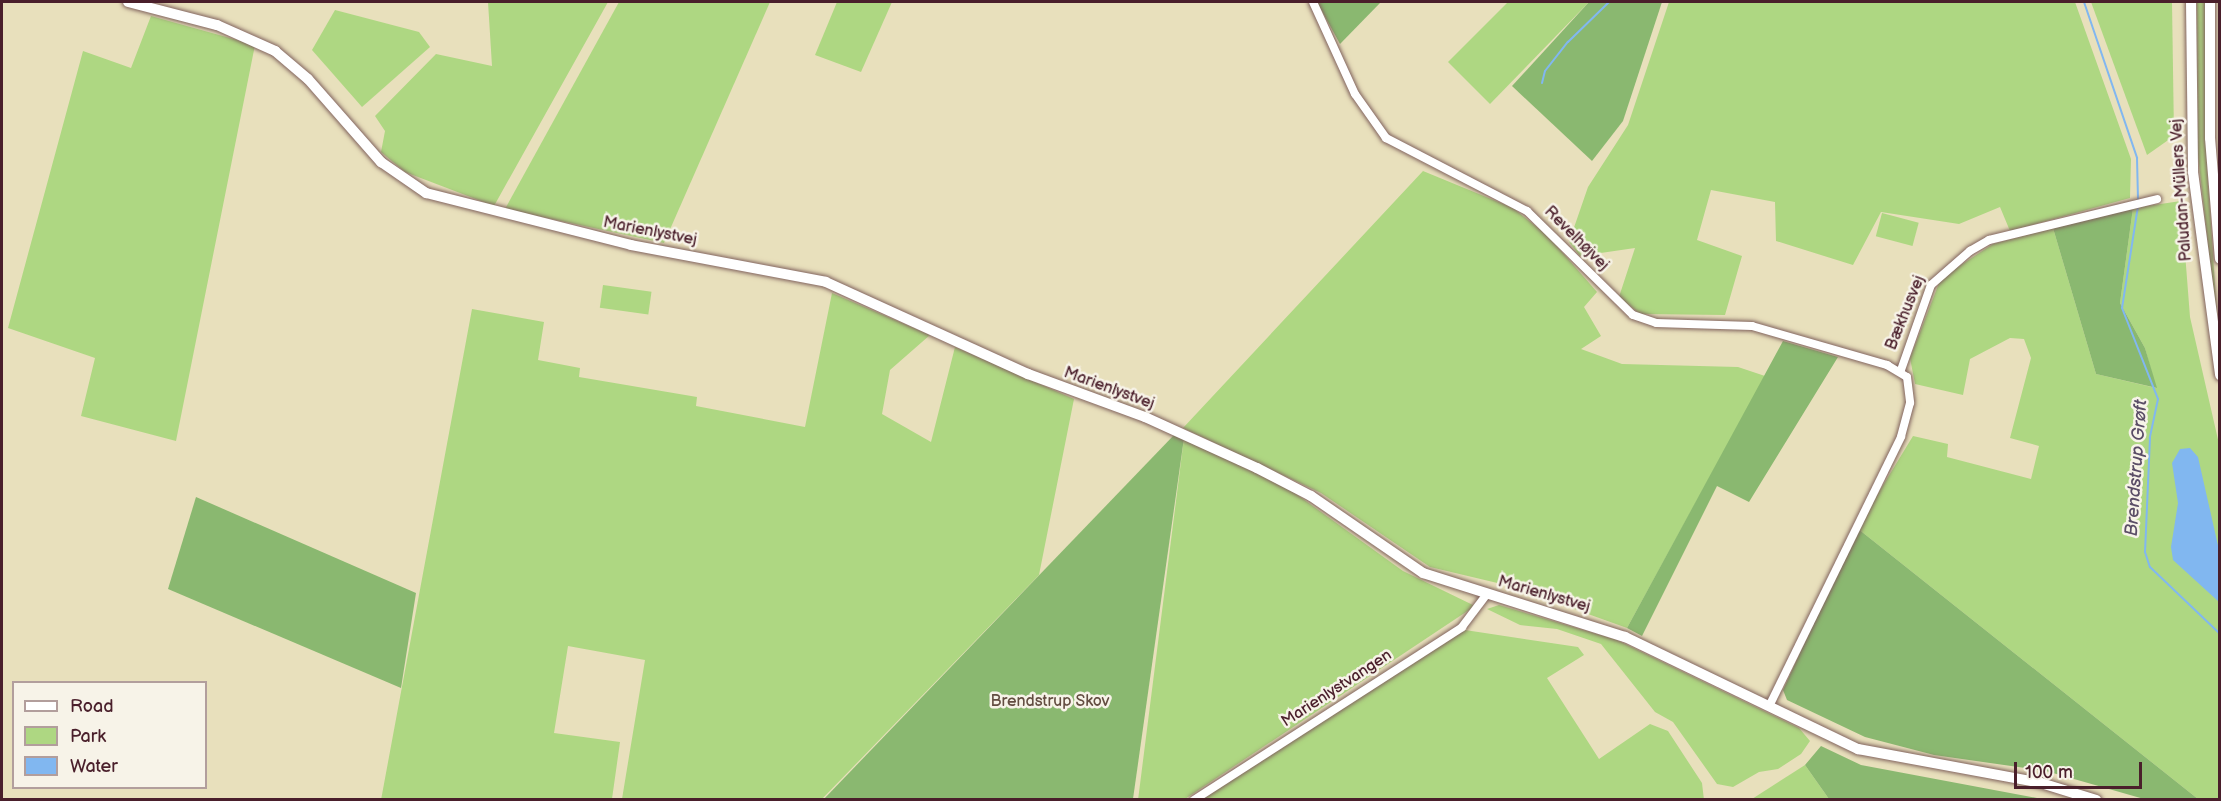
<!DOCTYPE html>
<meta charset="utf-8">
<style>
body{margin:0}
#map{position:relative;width:2221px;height:801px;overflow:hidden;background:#e8e0bc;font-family:"Balsamiq Sans",sans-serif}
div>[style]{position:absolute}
.green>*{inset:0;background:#aed782;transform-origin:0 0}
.forest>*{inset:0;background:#8ab870}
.water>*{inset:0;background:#81b7f0}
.stream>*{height:2px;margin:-1px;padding:0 1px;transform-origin:1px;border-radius:1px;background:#81b7f0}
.roads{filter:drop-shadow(0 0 2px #81635e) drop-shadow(0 0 2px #81635e)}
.minor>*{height:8px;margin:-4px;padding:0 4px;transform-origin:4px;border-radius:4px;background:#fff}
.tertiary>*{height:10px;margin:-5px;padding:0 5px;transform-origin:5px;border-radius:5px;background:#fff}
span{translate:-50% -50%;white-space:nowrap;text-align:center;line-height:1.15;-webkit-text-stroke:5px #f7f3e8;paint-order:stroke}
.street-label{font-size:16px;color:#4a1f2b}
.park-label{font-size:16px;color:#634d41}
.water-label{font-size:18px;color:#5a4d66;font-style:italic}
.frame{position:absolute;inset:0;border:3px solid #4a1f2b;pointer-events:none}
.legend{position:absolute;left:12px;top:681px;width:195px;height:108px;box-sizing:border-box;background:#f7f3e8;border:2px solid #b29e9c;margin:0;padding:8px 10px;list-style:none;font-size:18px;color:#4a1f2b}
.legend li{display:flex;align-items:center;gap:12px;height:30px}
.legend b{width:30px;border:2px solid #b29e9c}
.scale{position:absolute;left:2014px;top:762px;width:128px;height:27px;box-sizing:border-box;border:3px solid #4a1f2b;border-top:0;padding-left:8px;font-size:18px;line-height:21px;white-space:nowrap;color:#4a1f2b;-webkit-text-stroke:4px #f7f3e8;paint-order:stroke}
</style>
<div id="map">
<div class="green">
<div style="clip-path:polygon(488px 2px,608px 2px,494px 206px,405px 172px,381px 152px,385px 131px,375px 116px,436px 54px,492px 66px)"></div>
<div style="clip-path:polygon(619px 2px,770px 2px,664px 243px,505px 209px)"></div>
<div style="clip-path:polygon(837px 2px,892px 2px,861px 72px,815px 55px)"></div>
<div style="clip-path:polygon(1508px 2px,1589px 2px,1490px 104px,1448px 62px)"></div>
<div style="clip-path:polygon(1669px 2px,2075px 2px,2131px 159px,2130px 198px,2010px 231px,2000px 207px,1959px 224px,1881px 212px,1853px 265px,1776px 241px,1775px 202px,1711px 190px,1697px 240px,1742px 256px,1725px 315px,1640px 314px,1619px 297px,1635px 248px,1580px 256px,1569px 242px,1588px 187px,1628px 125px)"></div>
<div style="clip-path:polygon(2091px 2px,2172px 2px,2174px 136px,2147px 155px)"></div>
<div style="clip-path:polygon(2197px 2px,2206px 2px,2205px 135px,2219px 344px,2198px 155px)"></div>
<div style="clip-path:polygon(335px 10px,419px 32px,430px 47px,362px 107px,312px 50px)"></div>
<div style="clip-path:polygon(151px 16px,255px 45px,176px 441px,81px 416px,95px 358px,8px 328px,83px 51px,131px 68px)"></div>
<div style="clip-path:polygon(1423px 171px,1513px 208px,1548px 236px,1597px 292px,1584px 307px,1601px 336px,1581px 349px,1622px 364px,1738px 367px,1765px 376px,1627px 628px,1510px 586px,1430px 567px,1321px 493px,1183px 428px)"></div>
<div style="clip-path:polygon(2181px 201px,2190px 317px,2219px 444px,2219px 799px,2198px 799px,1857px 528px,1913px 436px,1948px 444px,1947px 457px,2031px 479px,2039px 446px,2010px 438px,2031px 358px,2024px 339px,2010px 338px,1970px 359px,1963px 395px,1915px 384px,1910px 358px,1941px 278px,1993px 244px,2053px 228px,2096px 374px,2156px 388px,2145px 348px,2120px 303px,2133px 208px)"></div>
<div style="left:1882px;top:213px;width:38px;height:24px;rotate:15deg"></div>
<div style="left:603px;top:285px;width:49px;height:23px;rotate:8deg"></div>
<div style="clip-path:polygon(832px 293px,930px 335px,890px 370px,882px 414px,931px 442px,955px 347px,1074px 399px,1039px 575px,822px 799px,622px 799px,645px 660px,568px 646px,554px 733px,620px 742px,612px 799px,381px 800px,472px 309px,544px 322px,538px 360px,580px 368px,579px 377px,697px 397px,696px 406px,805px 427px)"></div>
<div style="clip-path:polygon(1184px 438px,1292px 491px,1403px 571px,1475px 606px,1185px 799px,1138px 800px)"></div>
<div style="clip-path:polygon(1499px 605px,1617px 640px,1799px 728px,1810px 741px,1801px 754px,1778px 769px,1759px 772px,1733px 787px,1717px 784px,1673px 722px,1655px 712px,1601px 644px,1557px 629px,1520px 625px,1487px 609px)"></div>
<div style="clip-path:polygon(1465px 630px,1578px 647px,1584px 655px,1547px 678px,1599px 759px,1650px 724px,1668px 731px,1702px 783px,1704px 800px,1201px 800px)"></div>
<div style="clip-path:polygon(1805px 765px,1829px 799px,1752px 799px)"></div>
</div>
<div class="forest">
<div style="clip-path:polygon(1317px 2px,1381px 2px,1340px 44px)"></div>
<div style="clip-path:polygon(1589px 2px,1662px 2px,1623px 121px,1592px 161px,1512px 86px)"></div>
<div style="clip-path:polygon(2133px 208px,2120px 303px,2145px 348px,2157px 388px,2096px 374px,2053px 228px)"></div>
<div style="clip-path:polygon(1783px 341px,1838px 357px,1749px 502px,1717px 486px,1642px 636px,1627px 628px)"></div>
<div style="clip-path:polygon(1174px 435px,1184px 438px,1133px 799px,823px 800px)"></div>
<div style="clip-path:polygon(196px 497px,416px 593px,401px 688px,168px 589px)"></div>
<div style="clip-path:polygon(1857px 528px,2198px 799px,2144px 799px,2046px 771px,1934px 755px,1865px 737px,1787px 700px,1783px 690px)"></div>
<div style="clip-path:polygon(1821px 746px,1861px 765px,2042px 799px,1829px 799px,1805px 765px)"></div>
</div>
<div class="water">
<div style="clip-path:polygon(2190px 448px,2198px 457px,2219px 550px,2219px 602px,2173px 560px,2171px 547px,2178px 503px,2172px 463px,2180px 449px)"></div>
</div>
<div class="stream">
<div style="left:2084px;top:2px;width:165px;rotate:71.2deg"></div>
<div style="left:2137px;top:158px;width:42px;rotate:88.6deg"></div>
<div style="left:1542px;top:83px;width:12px;rotate:-76deg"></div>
<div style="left:1545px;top:71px;width:37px;rotate:-52deg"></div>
<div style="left:1568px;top:42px;width:57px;rotate:-44.3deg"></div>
<div style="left:2138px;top:206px;width:103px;rotate:98.9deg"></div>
<div style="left:2122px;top:308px;width:98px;rotate:68.4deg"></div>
<div style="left:2158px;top:399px;width:40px;rotate:102deg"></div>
<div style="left:2150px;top:438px;width:114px;rotate:92.5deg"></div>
<div style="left:2145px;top:552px;width:16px;rotate:72deg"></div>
<div style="left:2150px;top:567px;width:97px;rotate:43.7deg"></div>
</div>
<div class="roads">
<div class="minor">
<div style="left:1313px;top:2px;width:101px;rotate:65.5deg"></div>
<div style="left:1355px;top:94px;width:54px;rotate:54.8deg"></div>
<div style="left:1386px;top:138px;width:159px;rotate:27.4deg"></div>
<div style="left:1527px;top:211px;width:148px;rotate:44.5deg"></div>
<div style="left:1633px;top:315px;width:24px;rotate:19deg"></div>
<div style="left:1656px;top:323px;width:96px;rotate:1.8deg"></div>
<div style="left:1752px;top:326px;width:141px;rotate:16.1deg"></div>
<div style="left:1887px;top:365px;width:23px;rotate:31deg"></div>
<div style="left:1907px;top:377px;width:26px;rotate:83deg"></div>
<div style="left:1910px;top:403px;width:35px;rotate:105deg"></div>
<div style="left:1901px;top:437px;width:300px;rotate:116.1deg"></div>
<div style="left:1901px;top:370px;width:90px;rotate:-70.6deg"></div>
<div style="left:1931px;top:285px;width:52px;rotate:-41.1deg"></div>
<div style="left:1970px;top:251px;width:22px;rotate:-30deg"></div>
<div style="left:1989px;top:240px;width:173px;rotate:-13.7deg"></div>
<div style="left:1194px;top:800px;width:319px;rotate:-32.8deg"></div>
<div style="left:1462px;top:627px;width:41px;rotate:-52.9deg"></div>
</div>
<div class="tertiary">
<div style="left:128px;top:2px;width:92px;rotate:14.5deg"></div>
<div style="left:217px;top:25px;width:64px;rotate:24.1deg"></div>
<div style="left:275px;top:51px;width:43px;rotate:40.3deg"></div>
<div style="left:308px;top:79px;width:111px;rotate:48.7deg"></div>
<div style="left:381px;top:162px;width:55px;rotate:34.6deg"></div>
<div style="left:426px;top:193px;width:211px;rotate:14.2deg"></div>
<div style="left:631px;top:245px;width:198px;rotate:10.7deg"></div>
<div style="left:826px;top:282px;width:222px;rotate:24.5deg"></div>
<div style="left:1028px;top:374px;width:125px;rotate:20.2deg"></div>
<div style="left:1145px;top:417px;width:123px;rotate:24.5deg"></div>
<div style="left:1257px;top:468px;width:61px;rotate:27.4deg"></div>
<div style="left:1311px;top:496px;width:136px;rotate:34.5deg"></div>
<div style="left:1423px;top:573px;width:212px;rotate:17.6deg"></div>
<div style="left:1625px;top:637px;width:259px;rotate:25.7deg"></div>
<div style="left:1858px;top:749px;width:186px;rotate:10.5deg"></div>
<div style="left:2041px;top:783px;width:58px;rotate:17.2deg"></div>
<div style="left:2191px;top:2px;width:170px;rotate:89.3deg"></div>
<div style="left:2193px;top:172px;width:205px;rotate:82.4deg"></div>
<div style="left:2210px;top:2px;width:136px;rotate:90deg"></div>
<div style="left:2210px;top:138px;width:121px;rotate:85.3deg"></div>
</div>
</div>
<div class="street-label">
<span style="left:2182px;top:190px;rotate:-94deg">Paludan-Müllers Vej</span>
<span style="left:650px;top:232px;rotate:11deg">Marienlystvej</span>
<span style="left:1576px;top:239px;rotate:45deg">Revelhøjvej</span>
<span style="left:1906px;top:313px;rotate:-68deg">Bækhusvej</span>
<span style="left:1109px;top:389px;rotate:20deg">Marienlystvej</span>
<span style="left:1544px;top:595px;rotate:16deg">Marienlystvej</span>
<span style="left:1337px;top:689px;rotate:-33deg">Marienlystvangen</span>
</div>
<div class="park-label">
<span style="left:1050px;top:702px">Brendstrup Skov</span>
</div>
<div class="water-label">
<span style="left:2137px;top:468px;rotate:-86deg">Brendstrup Grøft</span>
</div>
<div class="frame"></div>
<ul class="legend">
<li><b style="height:8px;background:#fff"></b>Road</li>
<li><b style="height:16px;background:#aed782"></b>Park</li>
<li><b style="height:16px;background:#81b7f0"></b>Water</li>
</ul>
<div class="scale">100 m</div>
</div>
